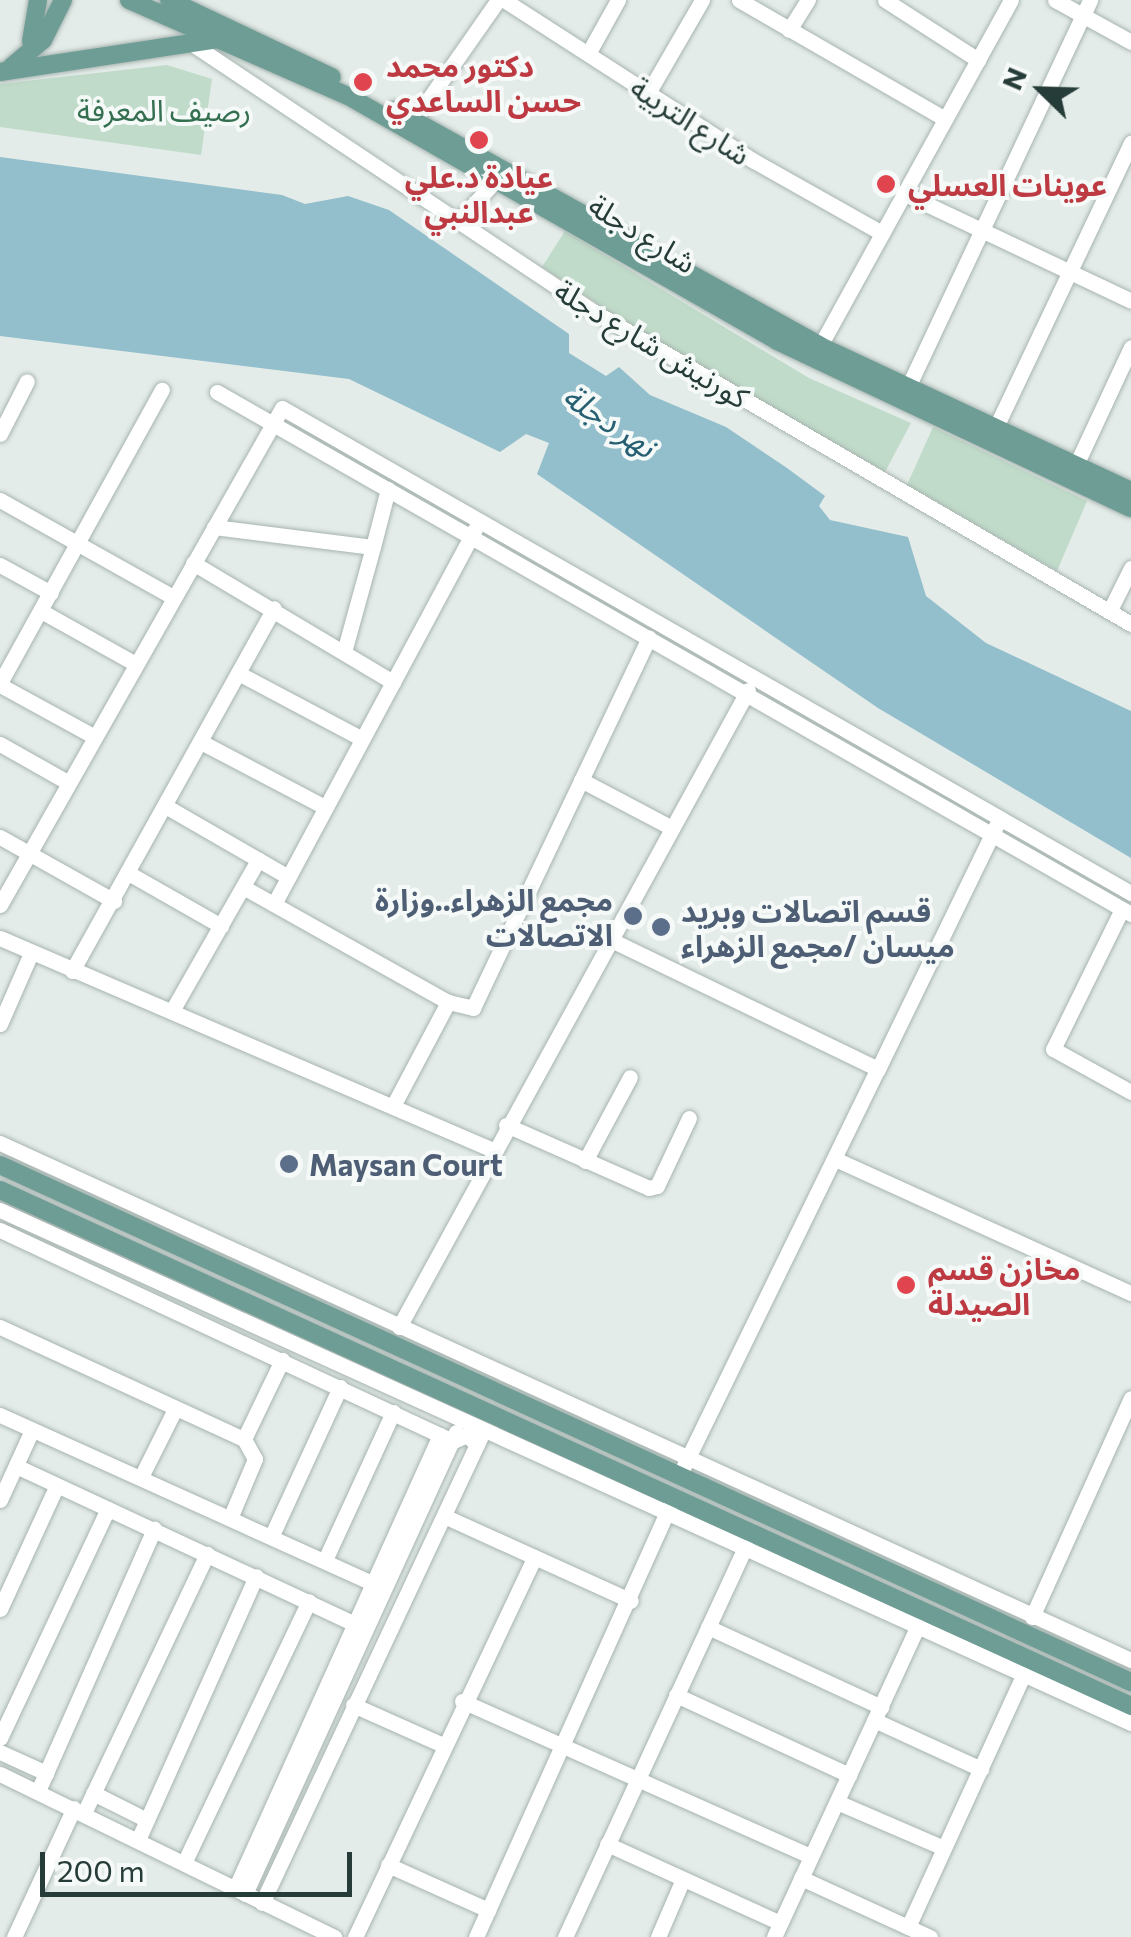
<!DOCTYPE html>
<meta charset="utf-8">
<style>
body{margin:0}
#map{position:relative;width:1131px;height:1937px;overflow:hidden;background:#e4ece9;font-family:Commissioner,"Noto Sans Arabic",sans-serif}
div>[style]{position:absolute}
.green>*{inset:0;background:#c0dbc9}
.water>*{inset:0;background:#93becb}
.roads{filter:drop-shadow(0 0 2px #a7b4b0) drop-shadow(0 0 2px #a7b4b0)}
.minor>*{height:15px;margin:-7.5px;padding:0 7.5px;transform-origin:7.5px;border-radius:7.5px;background:#fff}
.major>*{height:18px;margin:-9px;padding:0 9px;transform-origin:9px;border-radius:9px;background:#6e9d95}
.dots>*{width:28px;height:28px;translate:-50% -50%;box-sizing:border-box;border:5px solid #f5f9f7;border-radius:50%}
span{translate:-50% -50%;white-space:nowrap;text-align:center;line-height:1.15;-webkit-text-stroke:8px #f5f9f7;paint-order:stroke}
.health-label{font-size:30px;color:#be3a42;font-weight:700}
.left{translate:0 -50%;text-align:left}
.park-label{font-size:30px;color:#346f50}
.street-label{font-size:30px;color:#263c38}
.service-label{font-size:30px;color:#4e5e75;font-weight:700}
.right{translate:-100% -50%;text-align:right}
.water-label{font-size:32px;color:#265f72;font-style:italic}
.north{position:absolute;left:991px;top:40px;width:100px;height:100px;-webkit-text-stroke:8px #f5f9f7;paint-order:stroke;rotate:293deg;font-size:28px;font-weight:700;line-height:40px;text-align:center;color:#263c38}
.north::after{content:'';display:block;margin:auto;width:35px;height:45px;background:#263c38;clip-path:polygon(50% 0,100% 100%,50% 72%,0 100%)}
.scale{position:absolute;left:40px;top:1852px;width:312px;height:45px;box-sizing:border-box;border:5px solid #263c38;border-top:0;padding-left:12px;font-size:30px;line-height:35px;white-space:nowrap;color:#263c38;-webkit-text-stroke:8px #f5f9f7;paint-order:stroke}
</style>
<div id="map">
<div class="green">
<div style="clip-path:polygon(167px 65px,212px 79px,201px 155px,0 127px,0 84px)"></div>
<div style="clip-path:polygon(565px 231px,809px 378px,911px 423px,885px 472px,640px 332px,542px 267px)"></div>
<div style="clip-path:polygon(933px 427px,1087px 501px,1057px 571px,907px 485px)"></div>
</div>
<div class="water">
<div style="clip-path:polygon(0 157px,282px 195px,305px 204px,348px 196px,389px 210px,569px 334px,569px 353px,606px 376px,619px 367px,650px 395px,726px 427px,787px 468px,825px 496px,819px 506px,830px 520px,908px 537px,926px 596px,986px 643px,1131px 711px,1131px 858px,878px 708px,537px 474px,549px 443px,526px 434px,500px 452px,349px 379px,0 336px)"></div>
</div>
<div class="roads">
<div class="minor">
<div style="left:504px;top:0;width:297px;rotate:32.8deg"></div>
<div style="left:754px;top:161px;width:147px;rotate:29.4deg"></div>
<div style="left:739px;top:0;width:238px;rotate:30deg"></div>
<div style="left:885px;top:0;width:111px;rotate:32.8deg"></div>
<div style="left:1055px;top:0;width:87px;rotate:28.9deg"></div>
<div style="left:789px;top:30px;width:36px;rotate:-58deg"></div>
<div style="left:191px;top:43px;width:481px;rotate:33.7deg"></div>
<div style="left:591px;top:310px;width:625px;rotate:30.18deg"></div>
<div style="left:589px;top:52px;width:60px;rotate:-60.9deg"></div>
<div style="left:647px;top:95px;width:110px;rotate:-59.9deg"></div>
<div style="left:414px;top:120px;width:146px;rotate:-55deg"></div>
<div style="left:903px;top:193px;width:252px;rotate:25.3deg"></div>
<div style="left:461px;top:218px;width:50px;rotate:-47.4deg"></div>
<div style="left:820px;top:346px;width:395px;rotate:-61.1deg"></div>
<div style="left:908px;top:387px;width:428px;rotate:-64.8deg"></div>
<div style="left:217px;top:392px;width:1053px;rotate:29.73deg"></div>
<div style="left:995px;top:429px;width:317px;rotate:-64.6deg"></div>
<div style="left:0;top:434px;width:59px;rotate:-63deg"></div>
<div style="left:1076px;top:465px;width:130px;rotate:-65deg"></div>
<div style="left:0;top:500px;width:198px;rotate:29.3deg"></div>
<div style="left:214px;top:527px;width:160px;rotate:7.2deg"></div>
<div style="left:373px;top:547px;width:60px;rotate:-75.5deg"></div>
<div style="left:193px;top:563px;width:233px;rotate:30.8deg"></div>
<div style="left:0;top:565px;width:58px;rotate:28.8deg"></div>
<div style="left:1110px;top:610px;width:47px;rotate:-63.4deg"></div>
<div style="left:41px;top:611px;width:109px;rotate:29.2deg"></div>
<div style="left:344px;top:652px;width:109px;rotate:-74.6deg"></div>
<div style="left:238px;top:673px;width:140px;rotate:28deg"></div>
<div style="left:0;top:683px;width:335px;rotate:-61.1deg"></div>
<div style="left:0;top:685px;width:108px;rotate:28.7deg"></div>
<div style="left:201px;top:742px;width:140px;rotate:27.7deg"></div>
<div style="left:0;top:744px;width:79px;rotate:29.5deg"></div>
<div style="left:581px;top:780px;width:101px;rotate:27.8deg"></div>
<div style="left:167px;top:807px;width:140px;rotate:30deg"></div>
<div style="left:0;top:837px;width:131px;rotate:29.3deg"></div>
<div style="left:130px;top:874px;width:105px;rotate:29.7deg"></div>
<div style="left:243px;top:887px;width:235px;rotate:29.3deg"></div>
<div style="left:448px;top:1002px;width:26px;rotate:13deg"></div>
<div style="left:473px;top:1008px;width:410px;rotate:-64.6deg"></div>
<div style="left:274px;top:904px;width:425px;rotate:-61.8deg"></div>
<div style="left:0;top:905px;width:571px;rotate:-60.43deg"></div>
<div style="left:282px;top:408px;width:978px;rotate:29.74deg"></div>
<div style="left:1122px;top:909px;width:156px;rotate:116.2deg"></div>
<div style="left:1053px;top:1049px;width:89px;rotate:28.9deg"></div>
<div style="left:0;top:938px;width:537px;rotate:23.27deg"></div>
<div style="left:607px;top:938px;width:301px;rotate:25.8deg"></div>
<div style="left:878px;top:1069px;width:270px;rotate:-64.1deg"></div>
<div style="left:72px;top:971px;width:415px;rotate:-60.9deg"></div>
<div style="left:173px;top:1009px;width:172px;rotate:-60.3deg"></div>
<div style="left:0;top:1024px;width:77px;rotate:-66.4deg"></div>
<div style="left:393px;top:1106px;width:118px;rotate:-62.1deg"></div>
<div style="left:506px;top:1125px;width:156px;rotate:23.8deg"></div>
<div style="left:649px;top:1188px;width:8px;rotate:-14deg"></div>
<div style="left:657px;top:1186px;width:75px;rotate:-64.8deg"></div>
<div style="left:0;top:1143px;width:1244px;rotate:24.57deg"></div>
<div style="left:835px;top:1159px;width:325px;rotate:24.4deg"></div>
<div style="left:585px;top:1161px;width:95px;rotate:-61.8deg"></div>
<div style="left:0;top:1210px;width:1242px;rotate:24.4deg"></div>
<div style="left:0;top:1230px;width:500px;rotate:25deg"></div>
<div style="left:453px;top:1441px;width:15px;rotate:-23deg"></div>
<div style="left:467px;top:1435px;width:14px;rotate:45deg"></div>
<div style="left:0;top:1327px;width:268px;rotate:24.7deg"></div>
<div style="left:244px;top:1439px;width:88px;rotate:-64.3deg"></div>
<div style="left:399px;top:1327px;width:726px;rotate:-61.28deg"></div>
<div style="left:0;top:1415px;width:410px;rotate:24.3deg"></div>
<div style="left:16px;top:1466px;width:383px;rotate:25deg"></div>
<div style="left:682px;top:1470px;width:446px;rotate:-64deg"></div>
<div style="left:142px;top:1475px;width:74px;rotate:-63.4deg"></div>
<div style="left:0;top:1500px;width:77px;rotate:-65.4deg"></div>
<div style="left:231px;top:1516px;width:62px;rotate:-67.2deg"></div>
<div style="left:255px;top:1459px;width:23px;rotate:-119deg"></div>
<div style="left:444px;top:1516px;width:205px;rotate:24.4deg"></div>
<div style="left:272px;top:1535px;width:163px;rotate:-65.3deg"></div>
<div style="left:325px;top:1560px;width:163px;rotate:-65.3deg"></div>
<div style="left:0;top:1609px;width:136px;rotate:-65.3deg"></div>
<div style="left:1032px;top:1617px;width:240px;rotate:-65.7deg"></div>
<div style="left:708px;top:1627px;width:191px;rotate:24.8deg"></div>
<div style="left:676px;top:1695px;width:191px;rotate:24.8deg"></div>
<div style="left:462px;top:1701px;width:379px;rotate:24deg"></div>
<div style="left:353px;top:1705px;width:98px;rotate:24deg"></div>
<div style="left:874px;top:1720px;width:118px;rotate:24.6deg"></div>
<div style="left:0;top:1738px;width:253px;rotate:-64.8deg"></div>
<div style="left:0;top:1752px;width:51px;rotate:24.5deg"></div>
<div style="left:0;top:1774px;width:372px;rotate:26deg"></div>
<div style="left:38px;top:1791px;width:287px;rotate:-66.1deg"></div>
<div style="left:93px;top:1793px;width:60px;rotate:26.6deg"></div>
<div style="left:837px;top:1802px;width:116px;rotate:23.3deg"></div>
<div style="left:84px;top:1813px;width:287px;rotate:-64.6deg"></div>
<div style="left:138px;top:1840px;width:289px;rotate:-65.9deg"></div>
<div style="left:607px;top:1844px;width:190px;rotate:24.5deg"></div>
<div style="left:184px;top:1863px;width:290px;rotate:-64.5deg"></div>
<div style="left:388px;top:1865px;width:110px;rotate:24.2deg"></div>
<div style="left:801px;top:1878px;width:142px;rotate:24.6deg"></div>
<div style="left:235px;top:1889px;width:498px;rotate:-65.7deg"></div>
<div style="left:245px;top:1894px;width:508px;rotate:-65.45deg"></div>
<div style="left:262px;top:1903px;width:516px;rotate:-64.88deg"></div>
<div style="left:908px;top:1927px;width:278px;rotate:-65.4deg"></div>
<div style="left:14px;top:1937px;width:142px;rotate:-65.1deg"></div>
<div style="left:355px;top:1937px;width:420px;rotate:-64.7deg"></div>
<div style="left:476px;top:1937px;width:476px;rotate:-65.8deg"></div>
<div style="left:565px;top:1937px;width:430px;rotate:-65.2deg"></div>
<div style="left:658px;top:1937px;width:63px;rotate:-66.7deg"></div>
<div style="left:774px;top:1937px;width:343px;rotate:-65.2deg"></div>
</div>
<div class="major">
<div style="left:129px;top:0;width:239px;rotate:23.7deg"></div>
<div style="left:348px;top:96px;width:494px;rotate:29.7deg"></div>
<div style="left:777px;top:341px;width:391px;rotate:25.3deg"></div>
<div style="left:169px;top:0;width:180px;rotate:25.3deg"></div>
<div style="left:31px;top:41px;width:42px;rotate:-80.3deg"></div>
<div style="left:11px;top:67px;width:42px;rotate:-40.2deg"></div>
<div style="left:43px;top:40px;width:45px;rotate:-63.4deg"></div>
<div style="left:0;top:72px;width:219px;rotate:-8.6deg"></div>
<div style="left:395px;top:110px;width:486px;rotate:29deg"></div>
<div style="left:820px;top:346px;width:343px;rotate:25deg"></div>
<div style="left:0;top:1165px;width:1244px;rotate:24.57deg"></div>
<div style="left:0;top:1190px;width:1243px;rotate:24.52deg"></div>
</div>
</div>
<div class="dots">
<div style="left:363px;top:82px;background:#e0444e"></div>
<div style="left:479px;top:140px;background:#e0444e"></div>
<div style="left:886px;top:184px;background:#e0444e"></div>
<div style="left:633px;top:916px;background:#5c6f8a"></div>
<div style="left:661px;top:927px;background:#5c6f8a"></div>
<div style="left:289px;top:1164px;background:#5c6f8a"></div>
<div style="left:906px;top:1285px;background:#e0444e"></div>
</div>
<div class="health-label">
<span class="left" style="left:386px;top:82px">دكتور محمد<br>حسن الساعدي</span>
<span style="left:479px;top:193px">عيادة د.علي<br>عبدالنبي</span>
<span class="left" style="left:908px;top:184px">عوينات العسلي</span>
<span class="left" style="left:928px;top:1285px">مخازن قسم<br>الصيدلة</span>
</div>
<div class="park-label">
<span style="left:164px;top:109px">رصيف المعرفة</span>
</div>
<div class="street-label">
<span style="left:691px;top:120px;rotate:33deg">شارع التربية</span>
<span style="left:643px;top:233px;rotate:32deg">شارع دجلة</span>
<span style="left:652px;top:343px;rotate:31deg">كورنيش شارع دجلة</span>
</div>
<div class="service-label">
<span class="right" style="left:613px;top:916px">مجمع الزهراء..وزارة<br>الاتصالات</span>
<span class="left" style="left:681px;top:927px">قسم اتصالات وبريد<br>ميسان /مجمع الزهراء</span>
<span class="left" style="left:309px;top:1164px">Maysan Court</span>
</div>
<div class="water-label">
<span style="left:610px;top:420px;rotate:34deg">نهر دجلة</span>
</div>
<div class="north">N</div>
<div class="scale">200 m</div>
</div>
